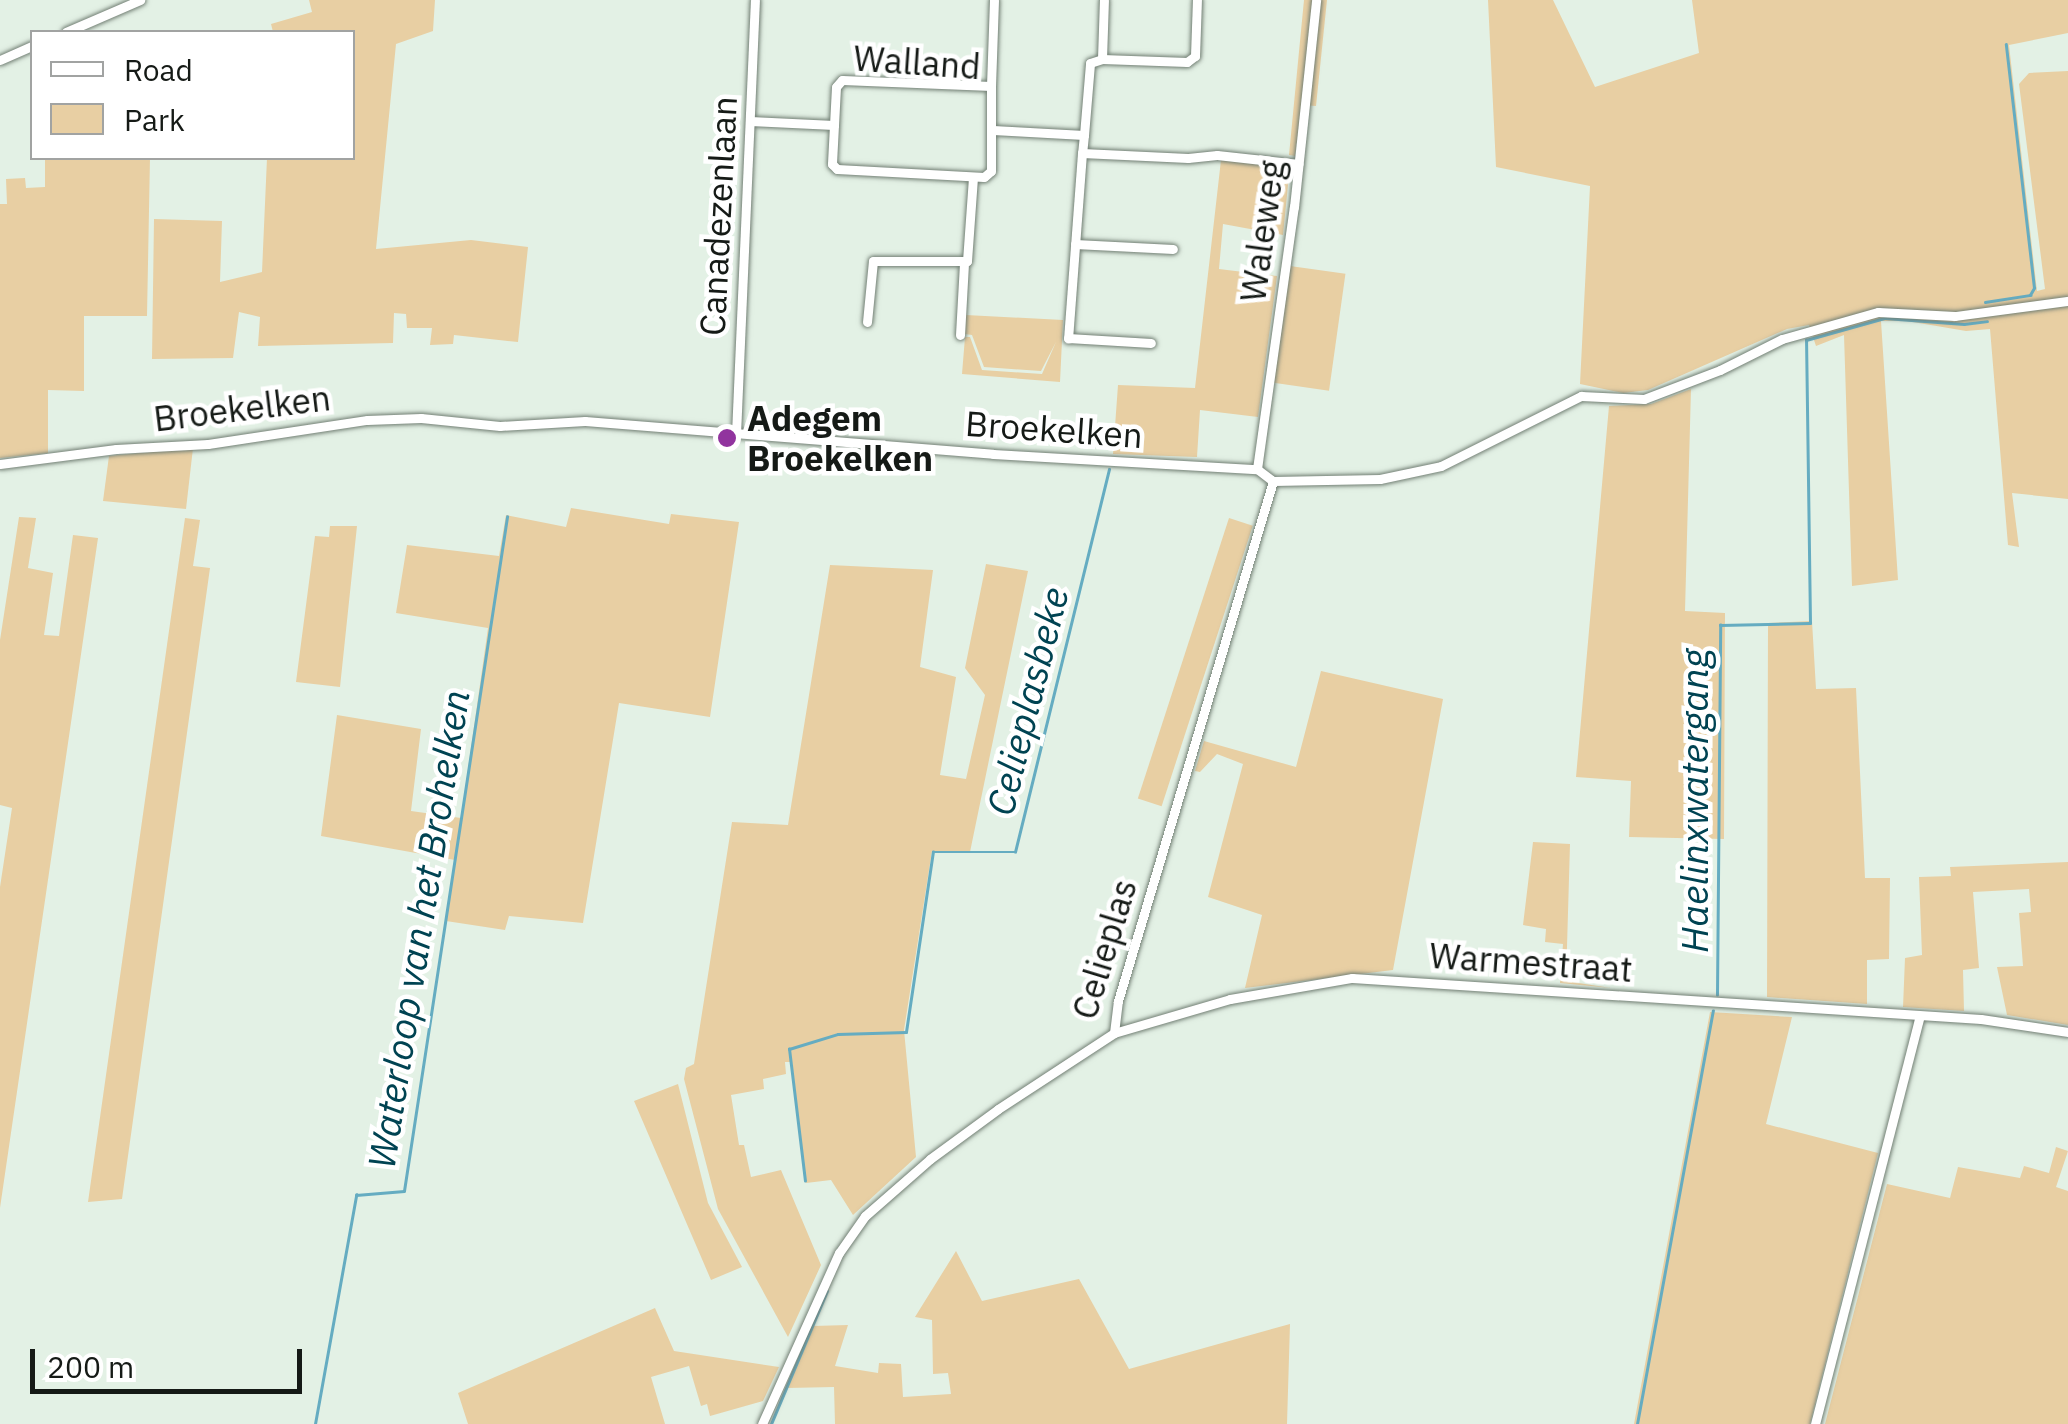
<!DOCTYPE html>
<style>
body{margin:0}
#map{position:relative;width:2068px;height:1424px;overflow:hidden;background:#e3f1e5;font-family:"IBM Plex Sans",sans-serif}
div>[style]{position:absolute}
.green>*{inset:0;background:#e8cfa3;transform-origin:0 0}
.stream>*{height:2.5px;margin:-1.25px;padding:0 1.25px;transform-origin:1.25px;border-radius:1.25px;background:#65acc1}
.roads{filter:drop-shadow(0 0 2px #727f74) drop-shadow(0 0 2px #727f74)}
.minor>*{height:9px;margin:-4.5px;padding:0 4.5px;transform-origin:4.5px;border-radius:4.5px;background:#fff}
.dots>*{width:28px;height:28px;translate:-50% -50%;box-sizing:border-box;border:5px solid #fff;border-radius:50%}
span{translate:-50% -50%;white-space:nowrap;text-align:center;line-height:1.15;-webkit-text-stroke:9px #fff;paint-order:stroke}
.street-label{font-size:35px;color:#151a16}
.poi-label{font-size:35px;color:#151a16;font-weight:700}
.left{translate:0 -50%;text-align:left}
.water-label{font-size:38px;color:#004352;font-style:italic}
.legend{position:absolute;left:30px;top:30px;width:325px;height:130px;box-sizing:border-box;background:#fff;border:2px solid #a1a3a2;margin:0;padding:12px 18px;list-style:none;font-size:30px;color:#151a16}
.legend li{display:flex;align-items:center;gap:20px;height:50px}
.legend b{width:50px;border:2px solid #a1a3a2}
.scale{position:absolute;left:30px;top:1349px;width:272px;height:45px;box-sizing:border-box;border:5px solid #151a16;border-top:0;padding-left:12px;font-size:30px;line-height:35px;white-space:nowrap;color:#151a16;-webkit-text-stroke:8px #fff;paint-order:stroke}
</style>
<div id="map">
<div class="green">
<div style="clip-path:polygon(309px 0,435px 0,433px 31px,396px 44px,376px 249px,471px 240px,528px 247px,518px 342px,454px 335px,453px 344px,430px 345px,432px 328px,407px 328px,406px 314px,394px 313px,393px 343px,258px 346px,260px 317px,239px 312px,233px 358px,152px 359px,154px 219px,222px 221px,220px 282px,262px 272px,267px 158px,352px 158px,352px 32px,273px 32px,271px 24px,312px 12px)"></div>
<div style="clip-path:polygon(1304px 0,1327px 0,1316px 106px,1302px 105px,1295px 156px,1289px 155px)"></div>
<div style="clip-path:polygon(1488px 0,1553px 0,1595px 87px,1699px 53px,1692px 0,2068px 0,2068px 33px,2009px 45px,2037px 291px,2045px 289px,2019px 84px,2029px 73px,2068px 71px,2068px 499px,2012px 493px,2019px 547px,2008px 545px,1990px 329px,1966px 331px,1907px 321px,1881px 321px,1898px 580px,1852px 586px,1844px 335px,1816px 346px,1809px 325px,1787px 329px,1648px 390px,1623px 393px,1580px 384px,1590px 186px,1496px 167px)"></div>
<div style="clip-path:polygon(45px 158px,150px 158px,147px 316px,84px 316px,84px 391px,48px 390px,48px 453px,0 458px,0 204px,7px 204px,6px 179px,25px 178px,26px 188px,45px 187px)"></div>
<div style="clip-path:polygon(1221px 160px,1280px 167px,1289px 175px,1283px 235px,1223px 224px,1219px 269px,1277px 276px,1258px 417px,1200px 410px,1197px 457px,1113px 454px,1118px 385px,1195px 388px)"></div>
<div style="left:1290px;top:266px;width:56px;height:118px;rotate:8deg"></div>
<div style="clip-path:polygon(966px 315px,1063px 320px,1060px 382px,962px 374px,965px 337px,970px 337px,982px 370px,1042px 374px,1056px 342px,1041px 371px,984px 367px,972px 335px,965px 334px)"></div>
<div style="clip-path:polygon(1691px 389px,1685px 611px,1725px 613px,1724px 839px,1629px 837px,1631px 781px,1576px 777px,1609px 406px,1651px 404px)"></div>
<div style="clip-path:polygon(193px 448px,186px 509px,103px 501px,109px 456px)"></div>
<div style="clip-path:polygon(571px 508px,669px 524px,671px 514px,739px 522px,710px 717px,619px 703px,583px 923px,509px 916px,505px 930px,446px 921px,455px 860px,321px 836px,337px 715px,421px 729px,411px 811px,461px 818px,488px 628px,396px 613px,407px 545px,499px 556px,506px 515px,566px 527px)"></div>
<div style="clip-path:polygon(19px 517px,36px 518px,28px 568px,53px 573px,44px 635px,59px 636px,73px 535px,98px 538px,0 1208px,0 887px,12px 808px,0 805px,0 640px)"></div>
<div style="clip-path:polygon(185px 518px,200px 520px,193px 566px,210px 568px,122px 1199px,88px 1202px)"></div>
<div style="left:1229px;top:518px;width:25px;height:295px;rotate:18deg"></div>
<div style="clip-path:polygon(330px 526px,357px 526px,340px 687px,296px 682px,315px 536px,329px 537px)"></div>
<div style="clip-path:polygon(986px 564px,1028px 571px,970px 852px,932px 851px,904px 1030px,916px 1157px,853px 1215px,831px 1180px,806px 1183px,792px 1062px,785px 1062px,786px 1074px,763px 1079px,764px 1089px,731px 1095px,739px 1145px,744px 1145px,751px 1177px,781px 1170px,821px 1265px,788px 1337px,718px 1209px,684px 1079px,686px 1068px,694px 1064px,732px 822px,788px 825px,830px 565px,933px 570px,920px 667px,956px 677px,940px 775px,966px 779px,985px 695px,965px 668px)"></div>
<div style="clip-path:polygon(1812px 621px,1816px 689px,1856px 688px,1865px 878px,1890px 878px,1889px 959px,1867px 960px,1867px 1004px,1767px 997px,1768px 623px)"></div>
<div style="clip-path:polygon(1321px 671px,1443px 699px,1393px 970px,1245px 988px,1262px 915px,1208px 897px,1243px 764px,1217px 754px,1200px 772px,1195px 771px,1204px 741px,1296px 767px)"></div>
<div style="clip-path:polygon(1533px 842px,1570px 844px,1566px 981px,1611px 988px,1560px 983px,1563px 944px,1545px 942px,1546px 929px,1523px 925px)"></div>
<div style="clip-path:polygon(2068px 862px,2068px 1025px,2007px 1015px,1997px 967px,2023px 966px,2019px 913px,2031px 912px,2029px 889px,1973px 892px,1979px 968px,1963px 970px,1964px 1011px,1903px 1007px,1905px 958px,1922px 955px,1919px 877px,1951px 876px,1950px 867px)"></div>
<div style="clip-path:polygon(1710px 1012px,1792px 1017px,1766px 1124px,1878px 1153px,1810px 1424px,1634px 1424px)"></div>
<div style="clip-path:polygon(678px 1084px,708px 1203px,742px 1267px,711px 1280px,634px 1101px)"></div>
<div style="clip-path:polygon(2056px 1147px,2068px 1151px,2056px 1187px,2068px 1191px,2068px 1424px,1825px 1424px,1887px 1184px,1950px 1198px,1958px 1167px,2020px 1178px,2024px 1166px,2049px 1173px)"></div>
<div style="clip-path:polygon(956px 1251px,982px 1301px,1079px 1279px,1129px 1369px,1290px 1324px,1287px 1424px,835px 1424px,834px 1387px,787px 1388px,813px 1326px,848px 1325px,835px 1366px,878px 1373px,879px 1363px,901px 1364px,903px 1397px,951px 1394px,948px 1373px,933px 1374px,932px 1320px,915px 1317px)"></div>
<div style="clip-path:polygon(655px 1308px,674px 1351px,779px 1367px,763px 1401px,710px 1416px,707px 1404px,701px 1406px,689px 1366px,651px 1377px,665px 1424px,468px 1424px,458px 1393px)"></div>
</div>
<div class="stream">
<div style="left:1985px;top:302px;width:46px;rotate:-8.8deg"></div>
<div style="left:2030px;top:295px;width:8px;rotate:-60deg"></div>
<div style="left:2034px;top:288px;width:245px;rotate:-96.6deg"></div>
<div style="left:1717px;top:995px;width:370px;rotate:-89.5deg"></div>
<div style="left:1720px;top:625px;width:90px;rotate:-1.3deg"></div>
<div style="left:1810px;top:623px;width:283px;rotate:-90.8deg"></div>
<div style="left:1806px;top:340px;width:82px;rotate:-15.6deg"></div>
<div style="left:1885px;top:318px;width:79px;rotate:4.3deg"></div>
<div style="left:1964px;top:324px;width:23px;rotate:-7deg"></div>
<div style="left:805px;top:1181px;width:133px;rotate:-96.9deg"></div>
<div style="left:789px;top:1049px;width:51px;rotate:-17deg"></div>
<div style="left:838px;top:1034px;width:68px;rotate:-1.7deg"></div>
<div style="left:906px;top:1032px;width:182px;rotate:-81.5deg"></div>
<div style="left:933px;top:852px;width:82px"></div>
<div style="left:1015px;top:852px;width:394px;rotate:-76.2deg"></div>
<div style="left:315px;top:1424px;width:233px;rotate:-79.8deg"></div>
<div style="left:356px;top:1195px;width:48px;rotate:-4.8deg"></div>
<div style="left:404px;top:1191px;width:682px;rotate:-81.31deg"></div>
<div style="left:771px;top:1424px;width:144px;rotate:-67.2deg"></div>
<div style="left:1637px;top:1424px;width:420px;rotate:-79.6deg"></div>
</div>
<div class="roads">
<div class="minor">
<div style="left:66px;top:32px;width:81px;rotate:-23.4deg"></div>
<div style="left:1102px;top:59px;width:59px;rotate:-88.1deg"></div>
<div style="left:0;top:60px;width:35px;rotate:-24deg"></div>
<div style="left:991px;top:86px;width:86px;rotate:-88deg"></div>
<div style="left:750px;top:121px;width:84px;rotate:2.7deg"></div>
<div style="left:834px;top:125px;width:39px;rotate:93deg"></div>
<div style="left:832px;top:164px;width:7px;rotate:45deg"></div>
<div style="left:837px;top:169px;width:147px;rotate:3.1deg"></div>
<div style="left:984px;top:177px;width:9px;rotate:-41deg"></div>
<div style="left:991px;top:171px;width:85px;rotate:-90deg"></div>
<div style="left:991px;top:86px;width:149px;rotate:-177.7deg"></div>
<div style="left:842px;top:80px;width:9px;rotate:131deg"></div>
<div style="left:836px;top:87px;width:38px;rotate:93deg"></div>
<div style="left:993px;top:130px;width:91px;rotate:3.1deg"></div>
<div style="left:1084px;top:135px;width:18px;rotate:96deg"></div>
<div style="left:1082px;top:153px;width:106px;rotate:2.7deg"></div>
<div style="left:1188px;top:158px;width:29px;rotate:-6deg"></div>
<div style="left:1217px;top:155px;width:82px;rotate:6.3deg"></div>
<div style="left:1084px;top:135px;width:72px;rotate:-85.2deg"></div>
<div style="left:1090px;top:63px;width:13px;rotate:-18deg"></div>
<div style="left:1102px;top:59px;width:85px;rotate:2deg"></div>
<div style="left:1187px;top:62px;width:10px;rotate:-37deg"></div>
<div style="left:1195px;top:56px;width:56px;rotate:-88deg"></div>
<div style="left:1082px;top:153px;width:186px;rotate:94.3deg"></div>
<div style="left:1068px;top:338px;width:83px;rotate:3.4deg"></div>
<div style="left:1075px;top:244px;width:98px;rotate:2.9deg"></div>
<div style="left:867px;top:322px;width:61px;rotate:-84.4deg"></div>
<div style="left:873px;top:261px;width:94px"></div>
<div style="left:967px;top:261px;width:84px;rotate:-85.9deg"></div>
<div style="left:960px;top:335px;width:72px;rotate:-86.8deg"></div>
<div style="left:736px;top:434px;width:434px;rotate:-87.5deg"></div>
<div style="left:0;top:464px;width:117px;rotate:-7.4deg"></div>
<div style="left:116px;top:449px;width:92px;rotate:-3.1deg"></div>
<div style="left:208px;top:444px;width:161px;rotate:-8.6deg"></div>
<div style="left:367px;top:420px;width:54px;rotate:-2.1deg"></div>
<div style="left:421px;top:418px;width:79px;rotate:5.8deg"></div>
<div style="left:500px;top:426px;width:85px;rotate:-3.4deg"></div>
<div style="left:585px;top:421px;width:409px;rotate:4.6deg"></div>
<div style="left:993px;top:454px;width:264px;rotate:3.3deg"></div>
<div style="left:1257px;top:469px;width:20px;rotate:37deg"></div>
<div style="left:1273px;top:481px;width:107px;rotate:-1.1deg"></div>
<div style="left:1380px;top:479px;width:62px;rotate:-12deg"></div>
<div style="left:1441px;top:466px;width:157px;rotate:-26.6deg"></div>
<div style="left:1581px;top:396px;width:63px;rotate:2.7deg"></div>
<div style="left:1644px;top:399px;width:81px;rotate:-20.9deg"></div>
<div style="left:1720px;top:370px;width:69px;rotate:-26.6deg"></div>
<div style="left:1782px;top:339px;width:100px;rotate:-15.7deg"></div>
<div style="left:1878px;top:312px;width:77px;rotate:3deg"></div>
<div style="left:1955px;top:316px;width:114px;rotate:-7.6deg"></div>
<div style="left:1257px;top:469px;width:265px;rotate:-82deg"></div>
<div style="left:1294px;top:207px;width:208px;rotate:-83.9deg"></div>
<div style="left:1114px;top:1033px;width:121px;rotate:-16.3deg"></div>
<div style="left:1230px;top:999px;width:124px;rotate:-9.8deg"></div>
<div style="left:1352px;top:978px;width:630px;rotate:3.73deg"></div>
<div style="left:1981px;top:1019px;width:88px;rotate:8.5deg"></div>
<div style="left:762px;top:1424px;width:188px;rotate:-65.8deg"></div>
<div style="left:839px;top:1253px;width:45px;rotate:-54.9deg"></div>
<div style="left:865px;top:1216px;width:86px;rotate:-41.2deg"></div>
<div style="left:930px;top:1159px;width:84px;rotate:-36.3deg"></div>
<div style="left:998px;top:1109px;width:139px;rotate:-33.2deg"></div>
<div style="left:1114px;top:1033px;width:32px;rotate:-83deg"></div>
<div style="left:1118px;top:1001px;width:543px;rotate:-73.4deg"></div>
<div style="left:1815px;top:1424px;width:421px;rotate:-75.6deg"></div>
</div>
</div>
<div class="dots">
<div style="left:727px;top:438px;background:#91349e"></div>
</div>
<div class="street-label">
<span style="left:917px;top:62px;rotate:4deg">Walland</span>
<span style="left:718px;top:216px;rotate:-87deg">Canadezenlaan</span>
<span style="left:1262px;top:231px;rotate:-82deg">Waleweg</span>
<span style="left:242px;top:408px;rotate:-7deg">Broekelken</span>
<span style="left:1054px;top:429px;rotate:4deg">Broekelken</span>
<span style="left:1104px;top:949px;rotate:-73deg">Celieplas</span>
<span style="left:1531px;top:962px;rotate:4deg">Warmestraat</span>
</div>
<div class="poi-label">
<span class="left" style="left:747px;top:438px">Adegem<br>Broekelken</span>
</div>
<div class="water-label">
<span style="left:1027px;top:701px;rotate:-76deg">Celieplasbeke</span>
<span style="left:1694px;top:801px;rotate:-90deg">Haelinxwatergang</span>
<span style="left:418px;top:929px;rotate:-81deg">Waterloop van het Brohelken</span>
</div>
<ul class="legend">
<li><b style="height:12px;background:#fff"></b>Road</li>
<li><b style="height:28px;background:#e8cfa3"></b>Park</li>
</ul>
<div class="scale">200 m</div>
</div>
